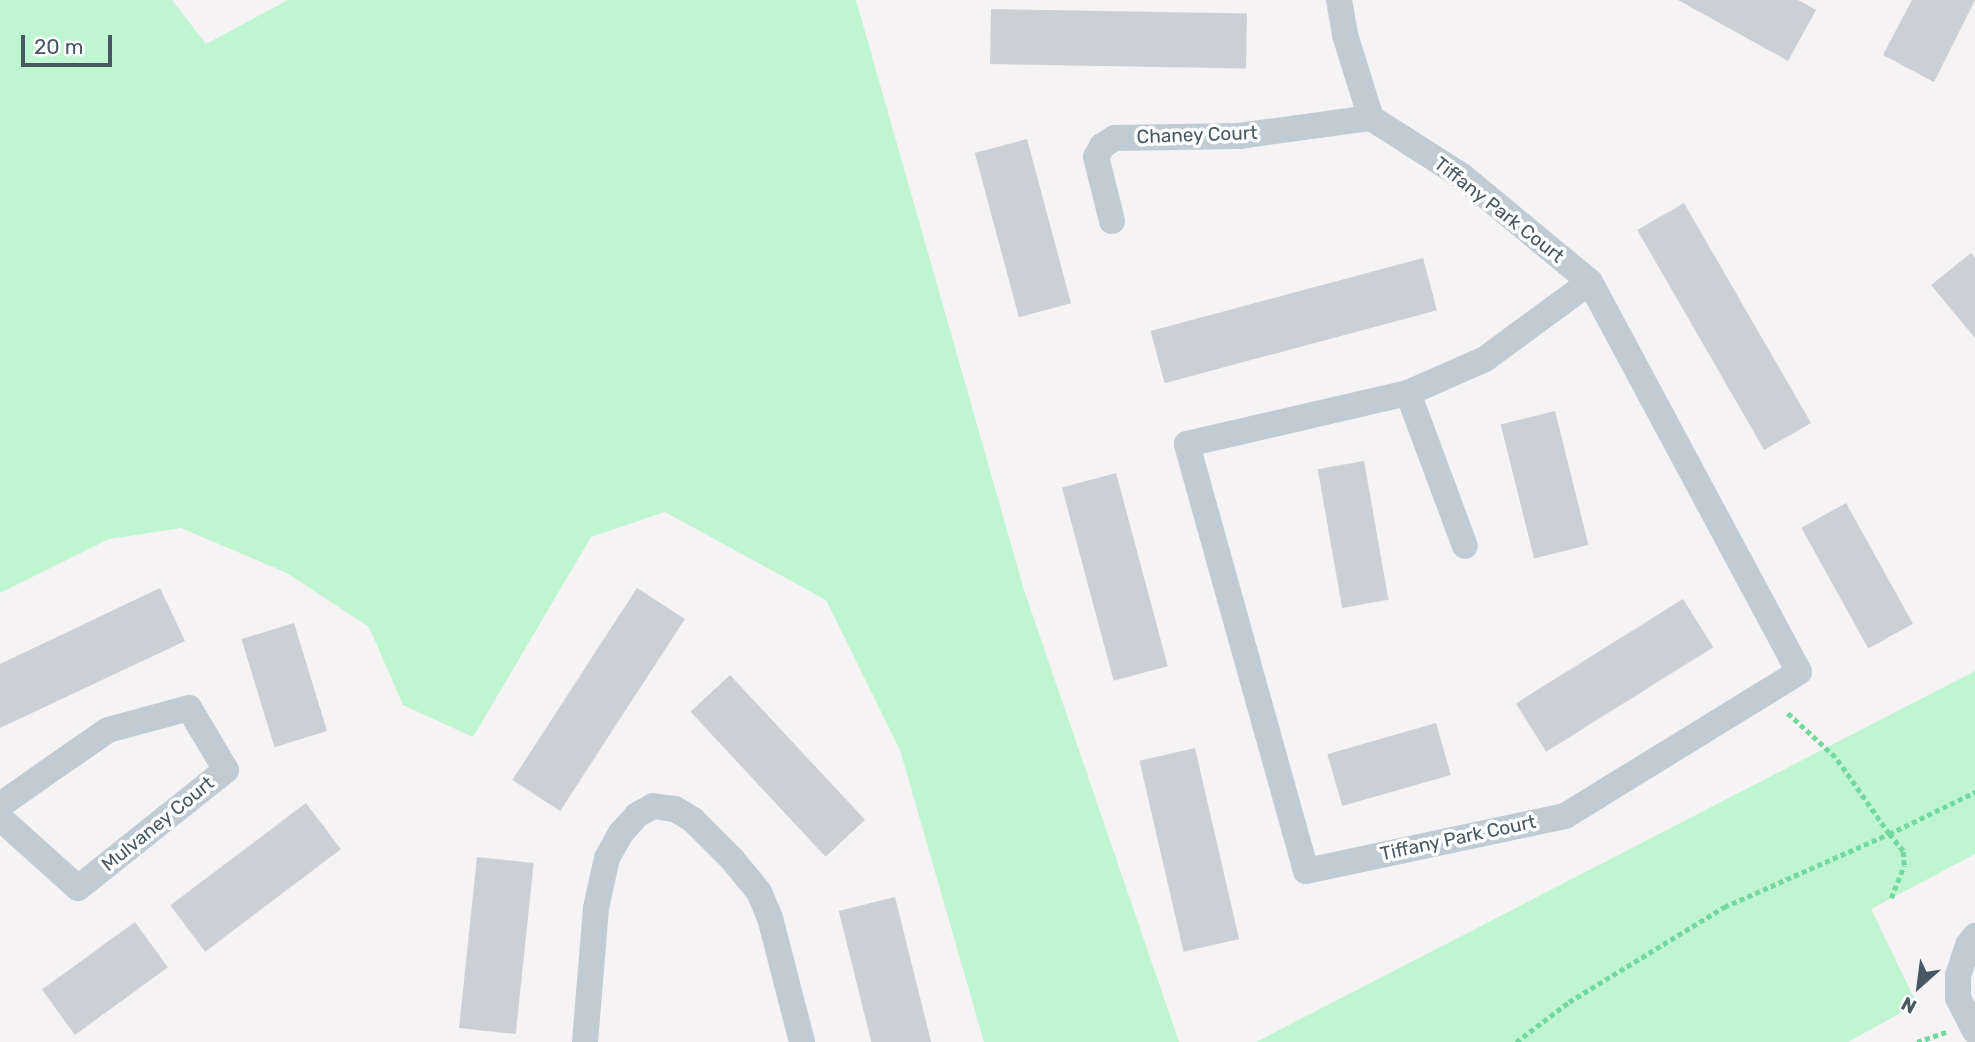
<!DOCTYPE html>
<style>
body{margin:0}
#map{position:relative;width:1975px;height:1042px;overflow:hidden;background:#f5f3f3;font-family:Rubik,sans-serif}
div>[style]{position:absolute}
.green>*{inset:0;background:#bff5d1}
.building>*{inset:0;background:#ccd0d5;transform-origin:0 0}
.path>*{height:4.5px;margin-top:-2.25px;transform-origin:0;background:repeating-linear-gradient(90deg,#73d7a0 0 5px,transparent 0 8.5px)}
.minor>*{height:26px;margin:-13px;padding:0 13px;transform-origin:13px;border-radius:13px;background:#c0cbd3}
span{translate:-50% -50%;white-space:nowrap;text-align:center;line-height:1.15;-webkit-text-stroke:7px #fff;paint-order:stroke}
.street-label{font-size:19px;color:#485863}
.north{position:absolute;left:1884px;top:951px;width:70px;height:70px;-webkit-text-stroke:5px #fff;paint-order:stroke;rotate:208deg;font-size:19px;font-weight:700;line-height:28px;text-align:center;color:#485863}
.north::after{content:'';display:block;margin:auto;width:24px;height:32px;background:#485863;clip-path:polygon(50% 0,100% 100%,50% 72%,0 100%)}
.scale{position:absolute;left:21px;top:35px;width:91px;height:32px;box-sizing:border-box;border:4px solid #485863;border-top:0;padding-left:9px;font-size:21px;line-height:24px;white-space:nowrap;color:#485863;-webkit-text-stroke:5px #fff;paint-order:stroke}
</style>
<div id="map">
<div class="green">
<div style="clip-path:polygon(0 0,172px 0,206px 44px,288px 0,856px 0,1024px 590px,1179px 1042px,984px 1042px,900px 750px,826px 600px,665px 512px,591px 537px,473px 737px,403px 705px,369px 627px,287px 573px,181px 528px,109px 539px,0 593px)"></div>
<div style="clip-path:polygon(1975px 671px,1975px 854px,1871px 909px,1917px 1004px,1848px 1042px,1256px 1042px)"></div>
</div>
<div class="building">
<div style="clip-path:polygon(1678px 0,1798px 0,1816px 10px,1788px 61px)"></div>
<div style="clip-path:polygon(1912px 0,1975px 0,1934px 82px,1883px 55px)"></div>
<div style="left:991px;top:9px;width:256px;height:55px;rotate:1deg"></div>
<div style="left:1027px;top:139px;width:170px;height:54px;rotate:75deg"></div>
<div style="left:1684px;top:203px;width:254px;height:54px;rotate:60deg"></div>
<div style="clip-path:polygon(1971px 253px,1975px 258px,1975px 338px,1931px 285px)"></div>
<div style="left:1423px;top:258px;width:54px;height:282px;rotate:75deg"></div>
<div style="left:1555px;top:411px;width:138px;height:56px;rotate:76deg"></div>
<div style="left:1364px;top:461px;width:141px;height:47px;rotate:80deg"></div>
<div style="left:1116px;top:473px;width:200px;height:56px;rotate:75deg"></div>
<div style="left:1846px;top:503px;width:138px;height:51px;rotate:61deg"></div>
<div style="clip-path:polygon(160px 588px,185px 641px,0 728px,0 664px)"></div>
<div style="left:637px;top:588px;width:57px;height:229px;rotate:33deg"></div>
<div style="left:1683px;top:599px;width:57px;height:197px;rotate:58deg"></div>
<div style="left:294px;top:623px;width:113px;height:55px;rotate:73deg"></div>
<div style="left:730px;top:675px;width:198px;height:54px;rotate:47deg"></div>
<div style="left:1436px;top:723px;width:54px;height:113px;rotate:74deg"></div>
<div style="left:1195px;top:748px;width:196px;height:57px;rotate:77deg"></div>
<div style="left:306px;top:803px;width:58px;height:170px;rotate:53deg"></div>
<div style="left:477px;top:857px;width:57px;height:172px;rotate:6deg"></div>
<div style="left:895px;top:897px;width:150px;height:58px;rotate:76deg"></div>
<div style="left:135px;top:922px;width:56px;height:115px;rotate:54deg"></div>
</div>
<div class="path">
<div style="left:1891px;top:898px;width:35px;rotate:-68deg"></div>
<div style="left:1904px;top:865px;width:14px;rotate:-94deg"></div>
<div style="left:1903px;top:851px;width:22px;rotate:-129deg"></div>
<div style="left:1889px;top:834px;width:96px;rotate:-26deg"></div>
<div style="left:1516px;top:1042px;width:66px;rotate:-37deg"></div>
<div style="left:1569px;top:1002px;width:182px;rotate:-31.5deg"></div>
<div style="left:1724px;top:907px;width:180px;rotate:-23.9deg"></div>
<div style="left:1889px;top:834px;width:94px;rotate:-125deg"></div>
<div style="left:1835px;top:757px;width:67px;rotate:-137.4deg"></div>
<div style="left:1917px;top:1042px;width:31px;rotate:-19deg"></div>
</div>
<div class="minor">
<div style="left:1339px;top:0;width:36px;rotate:80deg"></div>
<div style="left:1345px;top:35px;width:87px;rotate:72.6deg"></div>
<div style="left:1371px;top:118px;width:108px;rotate:32.5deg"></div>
<div style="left:1462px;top:176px;width:166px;rotate:39.6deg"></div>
<div style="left:1590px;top:282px;width:442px;rotate:61.8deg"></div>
<div style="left:1799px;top:672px;width:275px;rotate:148.4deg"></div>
<div style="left:1565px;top:816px;width:265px;rotate:168deg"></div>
<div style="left:1306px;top:871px;width:443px;rotate:-105.6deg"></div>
<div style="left:1187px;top:444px;width:227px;rotate:-13deg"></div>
<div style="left:1408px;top:393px;width:84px;rotate:-23.8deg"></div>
<div style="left:1485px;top:359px;width:130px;rotate:-36.3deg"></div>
<div style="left:1112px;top:221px;width:66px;rotate:-104deg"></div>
<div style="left:1096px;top:157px;width:13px;rotate:-61deg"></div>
<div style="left:1102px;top:146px;width:15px;rotate:-32deg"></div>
<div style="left:1115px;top:138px;width:124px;rotate:-0.9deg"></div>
<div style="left:1239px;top:136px;width:133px;rotate:-7.8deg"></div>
<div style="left:1408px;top:393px;width:163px;rotate:69.6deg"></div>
<div style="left:0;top:805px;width:131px;rotate:-34.8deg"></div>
<div style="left:108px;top:730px;width:84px;rotate:-15.2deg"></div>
<div style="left:189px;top:708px;width:72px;rotate:59.2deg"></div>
<div style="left:226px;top:770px;width:189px;rotate:141.4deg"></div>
<div style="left:78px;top:888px;width:105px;rotate:-138.1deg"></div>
<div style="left:1975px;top:936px;width:11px;rotate:128deg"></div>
<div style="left:1968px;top:945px;width:32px;rotate:108deg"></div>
<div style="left:1958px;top:975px;width:23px;rotate:90deg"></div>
<div style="left:1958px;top:998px;width:37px;rotate:63deg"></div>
<div style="left:585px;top:1042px;width:134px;rotate:-85.3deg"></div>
<div style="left:596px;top:908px;width:51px;rotate:-77.6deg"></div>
<div style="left:607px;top:858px;width:29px;rotate:-61deg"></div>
<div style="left:621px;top:833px;width:24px;rotate:-48deg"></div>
<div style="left:637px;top:815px;width:18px;rotate:-29deg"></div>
<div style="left:653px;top:806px;width:22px;rotate:8deg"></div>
<div style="left:675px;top:809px;width:21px;rotate:31deg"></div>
<div style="left:693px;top:820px;width:55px;rotate:45deg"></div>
<div style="left:732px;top:859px;width:43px;rotate:50.7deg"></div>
<div style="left:759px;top:892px;width:28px;rotate:67deg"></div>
<div style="left:770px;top:918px;width:128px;rotate:75.5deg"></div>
</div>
<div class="street-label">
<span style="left:1197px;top:135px;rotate:-2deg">Chaney Court</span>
<span style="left:1499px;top:210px;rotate:38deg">Tiffany Park Court</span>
<span style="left:158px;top:824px;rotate:-39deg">Mulvaney Court</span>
<span style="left:1458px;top:838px;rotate:-12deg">Tiffany Park Court</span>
</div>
<div class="north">N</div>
<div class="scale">20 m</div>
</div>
